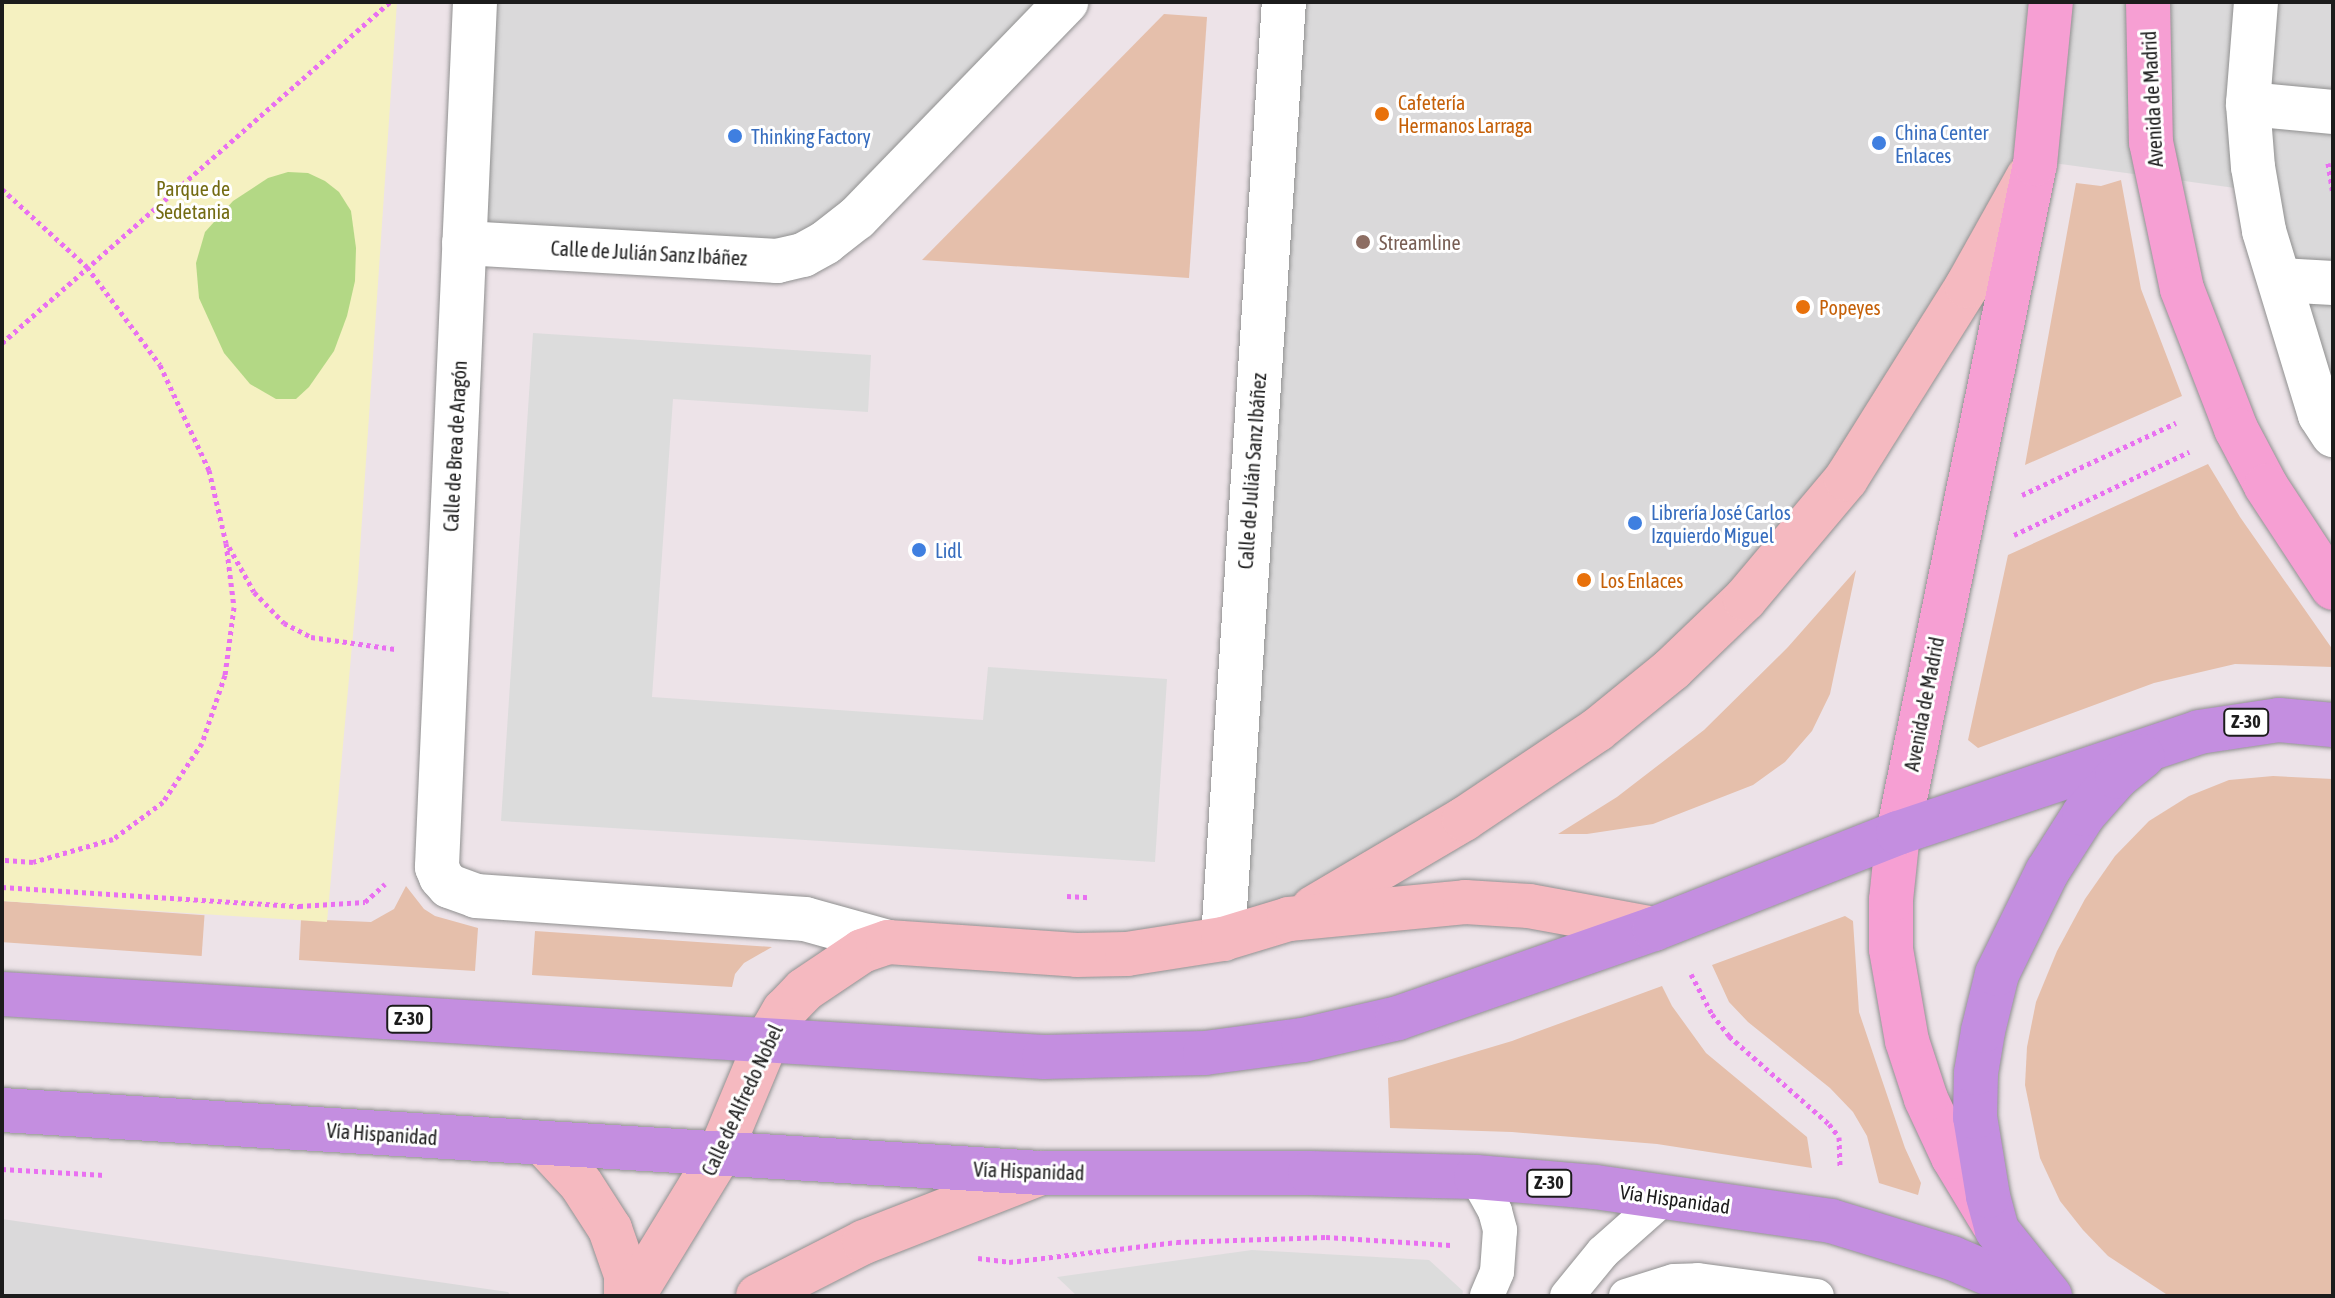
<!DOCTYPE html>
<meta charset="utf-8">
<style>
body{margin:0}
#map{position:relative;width:2335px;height:1298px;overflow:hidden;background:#ede3e8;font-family:"Asap Condensed",sans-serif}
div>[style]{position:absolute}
.residential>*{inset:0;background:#dad9da}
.grass>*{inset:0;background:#e5bfab;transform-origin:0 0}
.park>*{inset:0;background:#f5f1c1}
.pitch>*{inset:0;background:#b3d885}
.parking>*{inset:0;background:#dcdcdc}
.path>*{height:5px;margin-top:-2.5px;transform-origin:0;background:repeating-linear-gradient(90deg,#e970f1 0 4px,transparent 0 8px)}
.roads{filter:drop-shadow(0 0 2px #909090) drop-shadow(0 0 2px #909090)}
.lane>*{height:34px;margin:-17px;padding:0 17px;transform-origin:17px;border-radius:17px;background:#fff}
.street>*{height:44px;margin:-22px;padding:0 22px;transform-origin:22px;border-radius:22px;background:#fff}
.secondary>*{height:44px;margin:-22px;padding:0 22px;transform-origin:22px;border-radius:22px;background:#f5b9c0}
.primary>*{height:44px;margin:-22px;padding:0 22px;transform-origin:22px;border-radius:22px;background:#f69fd3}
.highway>*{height:44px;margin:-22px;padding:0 22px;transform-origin:22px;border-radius:22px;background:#c48ee0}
.dots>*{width:22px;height:22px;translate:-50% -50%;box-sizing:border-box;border:4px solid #fff;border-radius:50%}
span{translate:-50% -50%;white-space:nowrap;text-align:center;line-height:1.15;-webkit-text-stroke:6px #fff;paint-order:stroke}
.shield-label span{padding:2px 6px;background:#fff;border:2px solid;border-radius:6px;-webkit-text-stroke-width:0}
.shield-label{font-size:18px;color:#1c1c1c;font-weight:700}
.street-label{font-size:20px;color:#1c1c1c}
.food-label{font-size:20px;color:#c56008}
.left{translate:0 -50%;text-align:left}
.shop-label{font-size:20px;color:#366cbe}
.park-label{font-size:20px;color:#736b12}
.education-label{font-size:20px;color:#785e54}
.frame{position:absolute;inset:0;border:4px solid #1c1c1c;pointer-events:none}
</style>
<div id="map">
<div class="residential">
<div style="clip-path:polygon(477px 2px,1062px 2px,822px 242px,462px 241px)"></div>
<div style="clip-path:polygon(1288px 2px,2333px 2px,2333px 457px,2235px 188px,2039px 161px,1750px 590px,1396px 858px,1224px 935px)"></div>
<div style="clip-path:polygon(2px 1219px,508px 1292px,511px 1296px,2px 1296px)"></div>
</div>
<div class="grass">
<div style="clip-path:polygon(1164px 14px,1207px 17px,1189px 278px,922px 260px)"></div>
<div style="clip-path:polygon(2121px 180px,2141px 289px,2182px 396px,2025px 465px,2076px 183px,2101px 186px)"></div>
<div style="clip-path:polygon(2208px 464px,2240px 517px,2333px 650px,2333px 667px,2235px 664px,2154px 683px,1978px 748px,1968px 740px,2008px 555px)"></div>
<div style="clip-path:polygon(1856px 570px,1830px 694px,1812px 731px,1785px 762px,1753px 785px,1653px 824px,1587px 834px,1558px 834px,1617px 797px,1704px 730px,1788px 647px)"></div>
<div style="clip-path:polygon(2273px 776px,2333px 779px,2333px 1296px,2169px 1296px,2108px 1256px,2083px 1230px,2060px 1201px,2040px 1158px,2025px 1085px,2027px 1047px,2036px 1002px,2057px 951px,2085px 899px,2115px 856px,2149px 821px,2189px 796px,2229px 780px)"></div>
<div style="clip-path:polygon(406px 886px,424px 909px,435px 916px,478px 928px,475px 971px,299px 960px,301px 919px,371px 922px,394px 909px)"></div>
<div style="left:2px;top:901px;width:203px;height:41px;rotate:4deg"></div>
<div style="clip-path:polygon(1845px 916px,1853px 921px,1859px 1012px,1905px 1148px,1921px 1183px,1918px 1195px,1879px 1183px,1867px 1136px,1853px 1112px,1830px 1088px,1748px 1022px,1729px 1002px,1712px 965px)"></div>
<div style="clip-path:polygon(535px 931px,772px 947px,744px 963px,735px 974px,732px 987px,532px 975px)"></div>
<div style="clip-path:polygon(1662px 986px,1672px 1006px,1706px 1053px,1807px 1137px,1812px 1168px,1657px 1144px,1512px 1132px,1390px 1128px,1388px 1078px,1512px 1041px)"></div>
</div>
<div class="park">
<div style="clip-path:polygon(2px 2px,397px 2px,358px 579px,327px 922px,2px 901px)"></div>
</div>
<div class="pitch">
<div style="clip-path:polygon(288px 172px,308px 173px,325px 181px,339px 192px,351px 211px,356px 248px,355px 281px,347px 316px,334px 351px,309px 387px,296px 399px,276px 399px,250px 384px,224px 353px,199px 298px,196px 263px,205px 232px,233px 201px,268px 178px)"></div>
</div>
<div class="parking">
<div style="clip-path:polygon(533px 333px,871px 355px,868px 412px,673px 399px,652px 697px,983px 720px,988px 667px,1167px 679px,1155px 862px,501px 821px)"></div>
<div style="clip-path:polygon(1252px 1250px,1429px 1260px,1463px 1291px,1462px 1296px,1077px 1296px,1057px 1277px)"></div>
</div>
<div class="path">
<div style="left:2328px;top:163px;width:32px;rotate:81deg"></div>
<div style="left:2px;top:189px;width:115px;rotate:42.5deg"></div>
<div style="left:87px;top:267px;width:122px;rotate:53.3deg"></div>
<div style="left:160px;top:365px;width:116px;rotate:65deg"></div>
<div style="left:209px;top:470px;width:75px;rotate:76.9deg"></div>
<div style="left:226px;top:543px;width:64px;rotate:82.9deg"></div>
<div style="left:234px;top:607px;width:69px;rotate:97.5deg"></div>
<div style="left:225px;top:675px;width:72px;rotate:108.7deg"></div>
<div style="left:202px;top:743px;width:71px;rotate:123.5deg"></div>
<div style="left:163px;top:802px;width:62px;rotate:143.5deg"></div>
<div style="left:113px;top:839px;width:83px;rotate:164deg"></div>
<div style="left:33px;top:862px;width:31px;rotate:-176deg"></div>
<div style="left:2px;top:343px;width:517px;rotate:-41.31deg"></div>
<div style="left:2022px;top:495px;width:170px;rotate:-25.1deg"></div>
<div style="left:2014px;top:535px;width:194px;rotate:-25.4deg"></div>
<div style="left:229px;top:547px;width:51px;rotate:60.9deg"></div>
<div style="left:254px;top:592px;width:43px;rotate:45.9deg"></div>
<div style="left:284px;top:623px;width:30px;rotate:27deg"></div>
<div style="left:311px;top:637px;width:85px;rotate:8.1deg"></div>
<div style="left:2px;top:887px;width:298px;rotate:3.7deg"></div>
<div style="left:299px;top:906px;width:66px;rotate:-3.5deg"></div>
<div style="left:365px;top:902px;width:27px;rotate:-42deg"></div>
<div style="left:1067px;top:896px;width:22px;rotate:3deg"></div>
<div style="left:1691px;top:974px;width:45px;rotate:62.3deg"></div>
<div style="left:1712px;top:1014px;width:28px;rotate:52deg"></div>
<div style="left:1729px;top:1036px;width:133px;rotate:41.3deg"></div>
<div style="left:1829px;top:1124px;width:16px;rotate:52deg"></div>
<div style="left:1839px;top:1137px;width:31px;rotate:88deg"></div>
<div style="left:2px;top:1169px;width:103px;rotate:3.3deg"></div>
<div style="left:978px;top:1258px;width:31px;rotate:7deg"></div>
<div style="left:1009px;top:1262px;width:169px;rotate:-6.8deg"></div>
<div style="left:1177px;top:1242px;width:149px;rotate:-1.9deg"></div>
<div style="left:1326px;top:1237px;width:125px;rotate:3.7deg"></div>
</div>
<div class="roads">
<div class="lane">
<div style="left:1476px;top:1177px;width:39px;rotate:61deg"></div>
<div style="left:1495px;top:1211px;width:20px;rotate:75deg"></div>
<div style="left:1500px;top:1230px;width:42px;rotate:94.1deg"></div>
<div style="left:1497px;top:1272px;width:26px;rotate:113deg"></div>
<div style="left:1567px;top:1296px;width:57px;rotate:-50.7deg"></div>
<div style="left:1603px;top:1252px;width:81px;rotate:-41.5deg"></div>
<div style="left:1626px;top:1296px;width:50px;rotate:-17.4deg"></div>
<div style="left:1674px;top:1281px;width:24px;rotate:-2deg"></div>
<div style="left:1698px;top:1280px;width:120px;rotate:7.7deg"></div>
</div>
<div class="street">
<div style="left:475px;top:2px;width:866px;rotate:92.52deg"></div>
<div style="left:437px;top:867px;width:11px;rotate:68deg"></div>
<div style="left:441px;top:877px;width:12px;rotate:48deg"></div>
<div style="left:449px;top:886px;width:29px;rotate:20deg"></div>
<div style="left:476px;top:896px;width:330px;rotate:4deg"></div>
<div style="left:805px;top:919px;width:86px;rotate:15.5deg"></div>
<div style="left:2256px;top:2px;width:102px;rotate:94.5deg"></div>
<div style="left:2248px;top:104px;width:63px;rotate:85.5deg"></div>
<div style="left:2253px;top:167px;width:65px;rotate:80.2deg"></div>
<div style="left:2264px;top:231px;width:192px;rotate:73.1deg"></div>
<div style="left:2320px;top:415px;width:24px;rotate:57deg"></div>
<div style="left:2248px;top:104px;width:85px;rotate:5.4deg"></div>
<div style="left:464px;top:243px;width:314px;rotate:3.3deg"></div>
<div style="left:777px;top:261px;width:27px;rotate:-13deg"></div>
<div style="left:803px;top:255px;width:26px;rotate:-29deg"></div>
<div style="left:826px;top:242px;width:39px;rotate:-38deg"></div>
<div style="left:857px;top:218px;width:301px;rotate:-45.9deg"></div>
<div style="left:2280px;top:280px;width:53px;rotate:3.2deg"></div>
<div style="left:1223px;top:939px;width:939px;rotate:-86.28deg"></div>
</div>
<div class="secondary">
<div style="left:1313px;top:908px;width:175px;rotate:-30.5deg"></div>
<div style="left:1464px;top:819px;width:160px;rotate:-33.8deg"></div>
<div style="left:1597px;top:730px;width:97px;rotate:-39.1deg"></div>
<div style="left:1672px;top:669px;width:101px;rotate:-43.8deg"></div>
<div style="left:1745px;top:599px;width:157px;rotate:-49.9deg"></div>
<div style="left:1846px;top:479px;width:228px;rotate:-57.9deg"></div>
<div style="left:1967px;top:286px;width:125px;rotate:-60.8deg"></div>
<div style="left:544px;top:1144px;width:54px;rotate:47.2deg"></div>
<div style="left:581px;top:1184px;width:54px;rotate:57.2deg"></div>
<div style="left:610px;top:1229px;width:49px;rotate:70.8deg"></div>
<div style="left:626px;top:1275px;width:21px;rotate:90deg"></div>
<div style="left:633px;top:1296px;width:165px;rotate:-58.6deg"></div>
<div style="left:719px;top:1155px;width:125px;rotate:-67.3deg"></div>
<div style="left:767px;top:1040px;width:34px;rotate:-60deg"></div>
<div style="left:784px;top:1011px;width:29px;rotate:-46deg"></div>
<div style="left:804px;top:990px;width:70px;rotate:-33.9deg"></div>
<div style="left:862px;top:951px;width:28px;rotate:-19deg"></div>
<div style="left:888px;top:942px;width:189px;rotate:3.9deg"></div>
<div style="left:1077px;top:955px;width:50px;rotate:-1.1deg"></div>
<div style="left:1127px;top:954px;width:97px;rotate:-8.9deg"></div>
<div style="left:1223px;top:939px;width:69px;rotate:-16.9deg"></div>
<div style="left:1289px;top:919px;width:177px;rotate:-5.5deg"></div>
<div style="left:1465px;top:902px;width:64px;rotate:3.6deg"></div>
<div style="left:1529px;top:906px;width:127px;rotate:10.4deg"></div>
<div style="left:758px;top:1296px;width:119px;rotate:-27deg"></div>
<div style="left:864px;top:1242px;width:190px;rotate:-21.3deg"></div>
</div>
<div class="primary">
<div style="left:2148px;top:2px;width:140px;rotate:88.8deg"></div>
<div style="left:2151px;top:142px;width:150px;rotate:78.1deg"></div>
<div style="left:2182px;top:289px;width:150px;rotate:68.9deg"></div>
<div style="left:2236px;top:429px;width:64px;rotate:62.2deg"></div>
<div style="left:2266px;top:486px;width:122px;rotate:56.7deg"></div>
<div style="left:1993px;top:1223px;width:77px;rotate:-121.2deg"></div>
<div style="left:1953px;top:1157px;width:64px;rotate:-115deg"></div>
<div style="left:1926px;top:1099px;width:61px;rotate:-108.1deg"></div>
<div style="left:1907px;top:1041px;width:93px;rotate:-99.9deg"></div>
<div style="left:1891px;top:949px;width:49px;rotate:-90deg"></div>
<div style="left:1891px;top:900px;width:67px;rotate:-84deg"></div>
<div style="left:1898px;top:833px;width:683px;rotate:-78.43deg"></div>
<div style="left:2035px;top:164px;width:163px;rotate:-84.4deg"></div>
</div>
<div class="highway">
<div style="left:2px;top:994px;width:1044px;rotate:3.46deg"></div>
<div style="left:1044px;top:1057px;width:161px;rotate:-1.4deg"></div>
<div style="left:1205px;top:1053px;width:99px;rotate:-7.6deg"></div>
<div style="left:1303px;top:1040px;width:98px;rotate:-13deg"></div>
<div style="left:1398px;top:1018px;width:271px;rotate:-19.2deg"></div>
<div style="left:1654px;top:929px;width:262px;rotate:-21.5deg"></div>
<div style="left:1898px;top:833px;width:317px;rotate:-18.5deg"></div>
<div style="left:2199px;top:732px;width:81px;rotate:-8.5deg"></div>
<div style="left:2279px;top:720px;width:54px;rotate:5.3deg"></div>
<div style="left:2px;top:1110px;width:1041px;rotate:3.47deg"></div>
<div style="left:1041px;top:1173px;width:269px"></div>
<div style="left:1310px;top:1173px;width:166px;rotate:1.4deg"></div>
<div style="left:1476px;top:1177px;width:119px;rotate:4.8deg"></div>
<div style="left:1595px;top:1187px;width:238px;rotate:8.2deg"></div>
<div style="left:1831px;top:1221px;width:127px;rotate:17deg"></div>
<div style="left:1952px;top:1258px;width:97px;rotate:23.1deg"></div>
<div style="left:2050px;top:1296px;width:85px;rotate:-128.8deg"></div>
<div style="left:1997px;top:1230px;width:35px;rotate:-105deg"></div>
<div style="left:1988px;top:1196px;width:80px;rotate:-99.3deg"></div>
<div style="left:1975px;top:1117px;width:44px;rotate:-88.7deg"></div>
<div style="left:1976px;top:1073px;width:43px;rotate:-80.5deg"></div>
<div style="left:1983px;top:1031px;width:59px;rotate:-76.2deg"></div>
<div style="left:1997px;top:974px;width:114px;rotate:-63.9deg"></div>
<div style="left:2047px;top:872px;width:69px;rotate:-57.5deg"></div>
<div style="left:2084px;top:814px;width:50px;rotate:-48.3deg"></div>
<div style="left:2117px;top:777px;width:33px;rotate:-39deg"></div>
</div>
</div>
<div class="dots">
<div style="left:1382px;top:114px;background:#e8710a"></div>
<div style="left:735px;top:136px;background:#3f7fe0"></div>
<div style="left:1879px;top:143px;background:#3f7fe0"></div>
<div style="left:1363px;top:242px;background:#8d6e63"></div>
<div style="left:1803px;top:307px;background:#e8710a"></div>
<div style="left:1635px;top:523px;background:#3f7fe0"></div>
<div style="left:919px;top:550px;background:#3f7fe0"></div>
<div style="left:1584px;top:580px;background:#e8710a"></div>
</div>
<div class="shield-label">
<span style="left:2246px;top:722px">Z-30</span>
<span style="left:409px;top:1019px">Z-30</span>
<span style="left:1549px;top:1183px">Z-30</span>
</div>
<div class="street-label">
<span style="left:2152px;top:99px;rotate:-93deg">Avenida de Madrid</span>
<span style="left:649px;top:253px;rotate:3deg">Calle de Julián Sanz Ibáñez</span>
<span style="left:455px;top:446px;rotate:-87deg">Calle de Brea de Aragón</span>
<span style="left:1252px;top:471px;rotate:-86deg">Calle de Julián Sanz Ibáñez</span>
<span style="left:1924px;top:704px;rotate:-79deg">Avenida de Madrid</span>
<span style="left:742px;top:1100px;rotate:-65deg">Calle de Alfredo Nobel</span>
<span style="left:382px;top:1134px;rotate:4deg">Vía Hispanidad</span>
<span style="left:1029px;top:1171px;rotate:2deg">Vía Hispanidad</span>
<span style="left:1675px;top:1199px;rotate:8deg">Vía Hispanidad</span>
</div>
<div class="food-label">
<span class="left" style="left:1398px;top:114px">Cafetería<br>Hermanos Larraga</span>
<span class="left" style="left:1819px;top:307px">Popeyes</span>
<span class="left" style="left:1600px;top:580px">Los Enlaces</span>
</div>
<div class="shop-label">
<span class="left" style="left:1895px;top:144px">China Center<br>Enlaces</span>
<span class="left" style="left:751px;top:136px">Thinking Factory</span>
<span class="left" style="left:1651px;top:524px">Librería José Carlos<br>Izquierdo Miguel</span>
<span class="left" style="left:935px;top:550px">Lidl</span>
</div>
<div class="park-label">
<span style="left:193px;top:200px">Parque de<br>Sedetania</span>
</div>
<div class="education-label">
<span class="left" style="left:1379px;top:242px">Streamline</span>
</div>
<div class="frame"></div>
</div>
